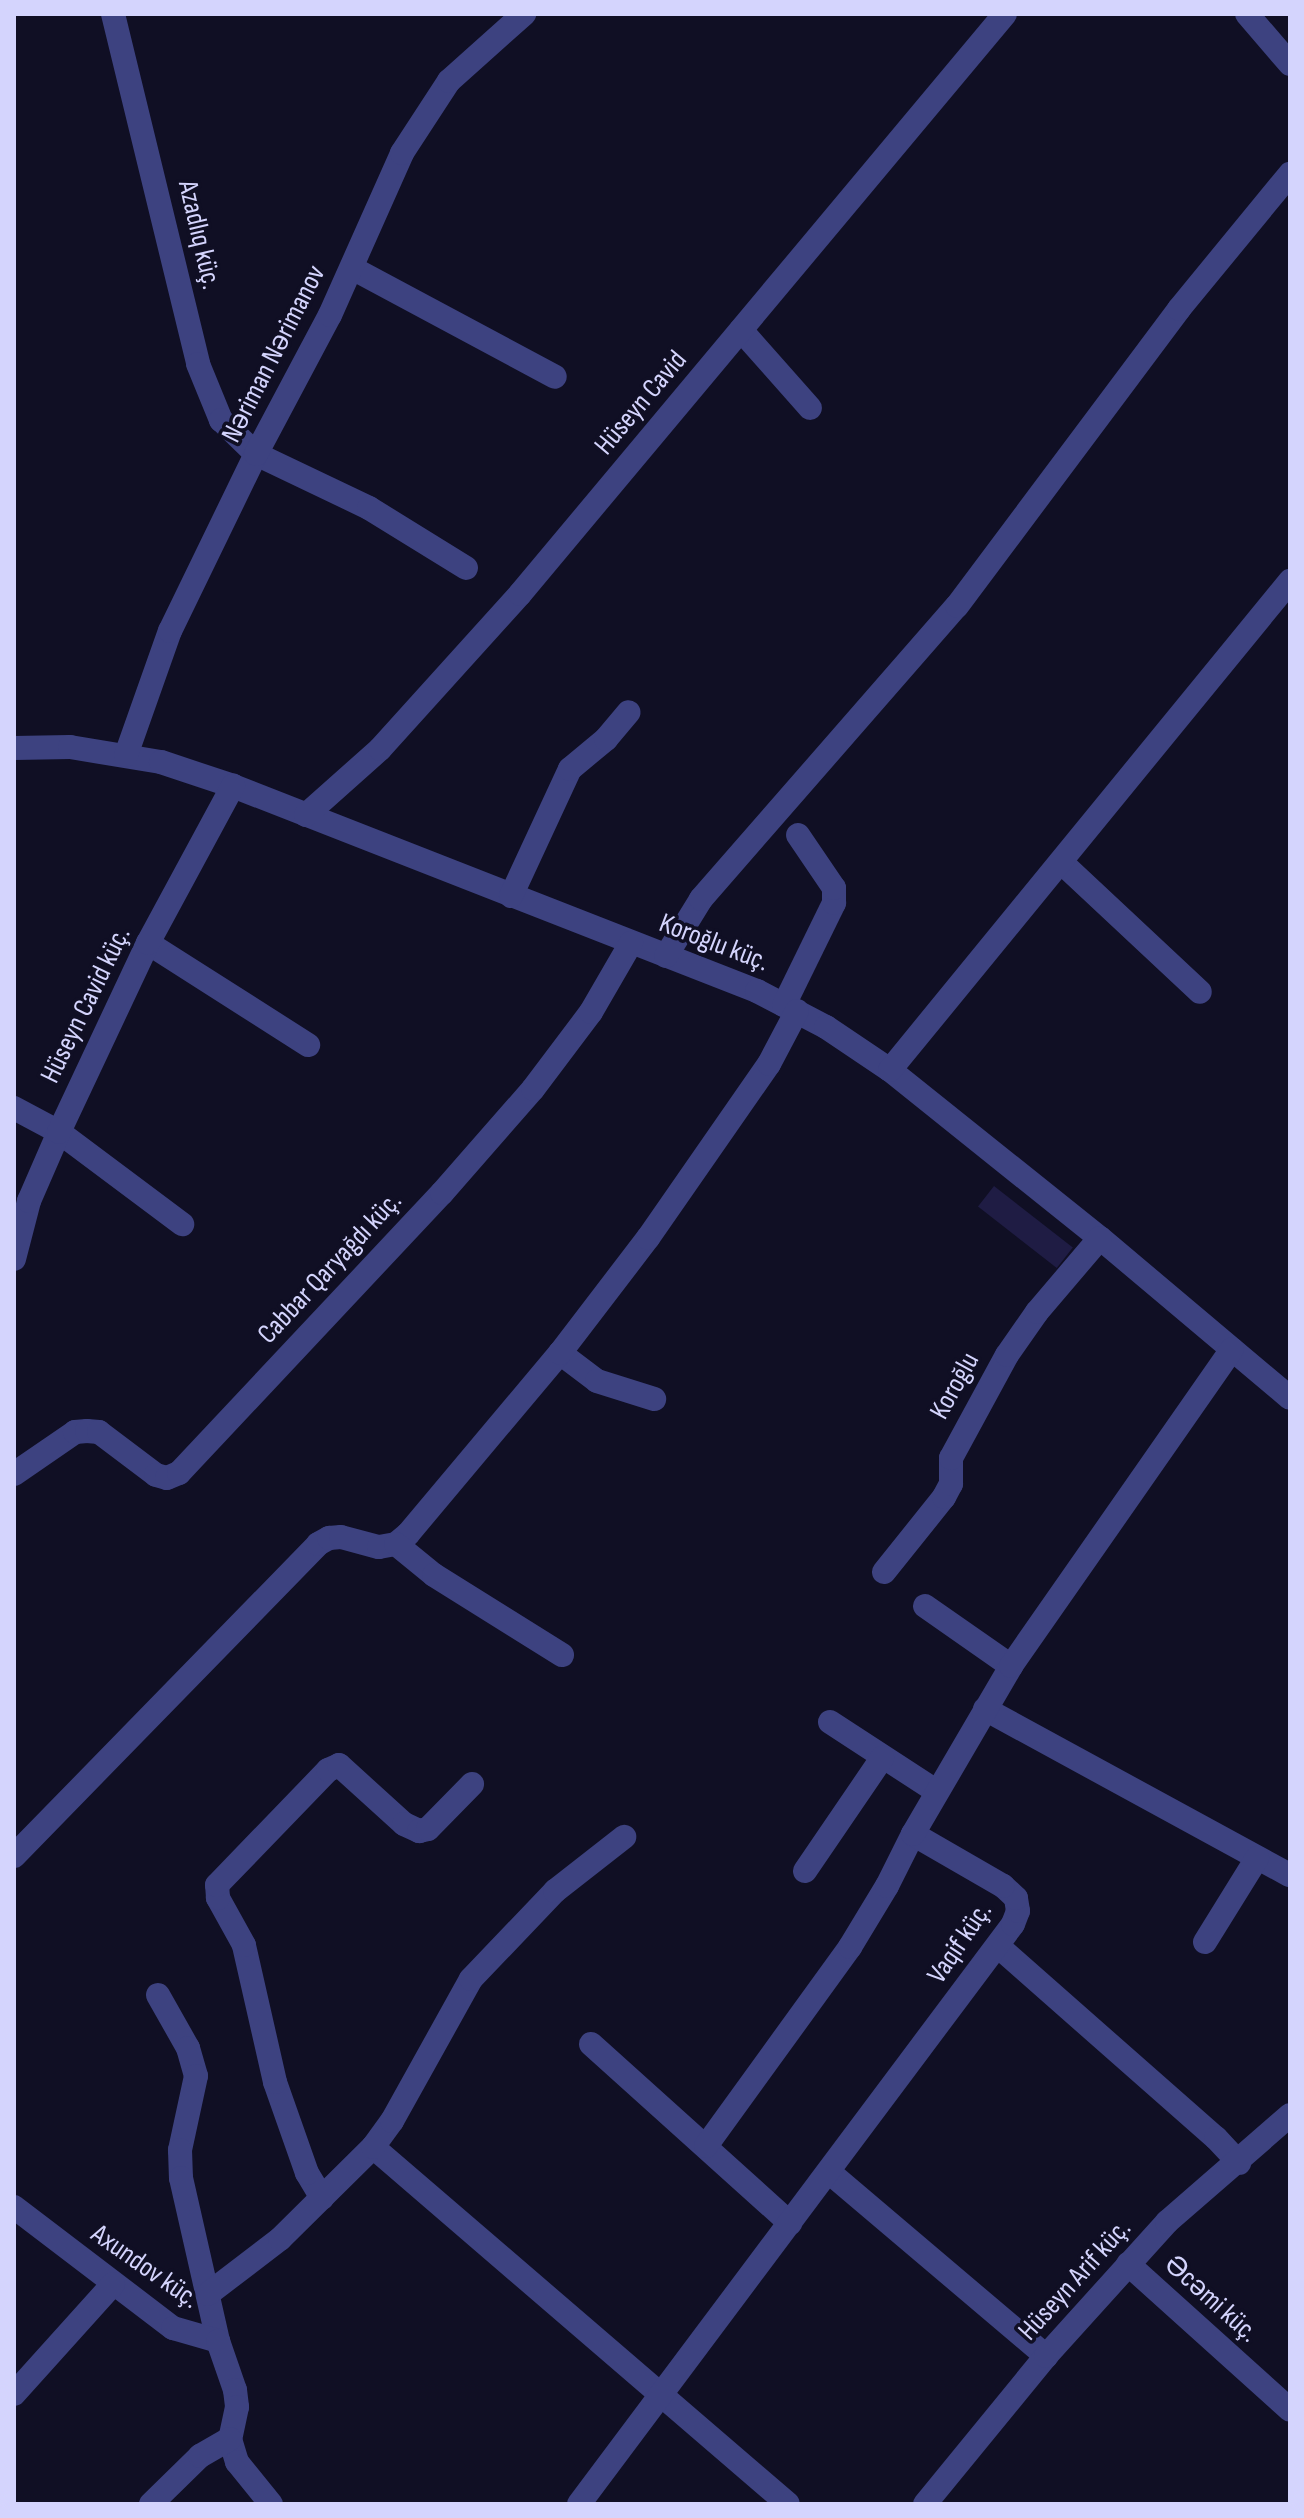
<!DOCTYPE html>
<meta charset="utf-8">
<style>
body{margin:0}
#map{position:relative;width:1304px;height:2518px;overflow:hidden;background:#100f24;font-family:"Sofia Sans Condensed",sans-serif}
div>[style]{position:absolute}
.building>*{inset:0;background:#1f1c44;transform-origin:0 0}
.minor>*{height:24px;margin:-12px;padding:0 12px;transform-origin:12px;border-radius:12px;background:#3d4280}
span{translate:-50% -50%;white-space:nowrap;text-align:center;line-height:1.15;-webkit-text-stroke:7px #100f24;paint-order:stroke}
.street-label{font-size:28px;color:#d4d4fd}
.frame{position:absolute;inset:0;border:16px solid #d4d4fd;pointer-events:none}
</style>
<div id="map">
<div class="building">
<div style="left:994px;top:1186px;width:100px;height:26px;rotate:38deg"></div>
</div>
<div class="minor">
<div style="left:113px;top:14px;width:360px;rotate:76.3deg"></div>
<div style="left:198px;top:364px;width:61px;rotate:67.7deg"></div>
<div style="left:221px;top:420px;width:49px;rotate:44.2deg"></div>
<div style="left:256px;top:454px;width:125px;rotate:25.5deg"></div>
<div style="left:369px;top:508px;width:114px;rotate:31.7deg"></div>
<div style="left:1247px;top:14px;width:66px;rotate:49.3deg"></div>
<div style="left:352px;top:268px;width:230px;rotate:28.2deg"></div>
<div style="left:741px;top:330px;width:104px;rotate:48.5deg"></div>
<div style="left:14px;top:748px;width:56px;rotate:-1deg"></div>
<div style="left:70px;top:747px;width:92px;rotate:9.4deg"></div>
<div style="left:161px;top:762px;width:76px;rotate:18.4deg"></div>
<div style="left:233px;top:786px;width:563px;rotate:21.37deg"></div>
<div style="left:757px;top:991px;width:78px;rotate:27.6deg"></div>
<div style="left:826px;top:1027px;width:77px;rotate:33.9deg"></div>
<div style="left:890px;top:1070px;width:269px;rotate:38.7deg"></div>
<div style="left:1100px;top:1238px;width:248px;rotate:40.1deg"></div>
<div style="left:126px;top:755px;width:132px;rotate:-70.5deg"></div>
<div style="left:170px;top:631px;width:197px;rotate:-64.1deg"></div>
<div style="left:256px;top:454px;width:157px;rotate:-62deg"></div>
<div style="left:330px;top:315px;width:177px;rotate:-66deg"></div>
<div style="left:402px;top:153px;width:86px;rotate:-56.9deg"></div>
<div style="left:449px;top:81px;width:101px;rotate:-41.8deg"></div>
<div style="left:306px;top:815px;width:99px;rotate:-41.7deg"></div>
<div style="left:380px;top:749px;width:209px;rotate:-47.9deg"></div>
<div style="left:520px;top:594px;width:756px;rotate:-50.1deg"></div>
<div style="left:1061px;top:862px;width:190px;rotate:43.1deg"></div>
<div style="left:511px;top:896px;width:140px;rotate:-65.1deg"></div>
<div style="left:570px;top:769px;width:47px;rotate:-39.8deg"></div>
<div style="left:606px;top:739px;width:35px;rotate:-50deg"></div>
<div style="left:148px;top:943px;width:190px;rotate:32.5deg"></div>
<div style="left:666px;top:956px;width:67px;rotate:-58.4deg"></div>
<div style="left:701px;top:899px;width:389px;rotate:-48.9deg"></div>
<div style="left:957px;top:606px;width:371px;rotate:-53.2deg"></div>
<div style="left:1179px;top:309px;width:175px;rotate:-50.6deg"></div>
<div style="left:784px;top:1005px;width:114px;rotate:-63.9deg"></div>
<div style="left:834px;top:903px;width:15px;rotate:-90deg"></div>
<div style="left:834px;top:888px;width:64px;rotate:-124.2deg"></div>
<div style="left:890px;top:1070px;width:632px;rotate:-50.72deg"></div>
<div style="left:14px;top:1108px;width:51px;rotate:28.1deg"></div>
<div style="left:59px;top:1132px;width:154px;rotate:36.8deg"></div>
<div style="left:14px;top:1259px;width:60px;rotate:-75.5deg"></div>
<div style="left:29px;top:1201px;width:75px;rotate:-66.5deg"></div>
<div style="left:59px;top:1132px;width:209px;rotate:-64.8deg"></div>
<div style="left:148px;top:943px;width:179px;rotate:-61.6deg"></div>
<div style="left:560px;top:1353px;width:46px;rotate:37.1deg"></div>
<div style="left:597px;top:1381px;width:60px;rotate:17.5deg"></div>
<div style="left:14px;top:1474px;width:74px;rotate:-34.5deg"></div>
<div style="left:75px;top:1432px;width:12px;rotate:-5deg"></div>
<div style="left:87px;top:1431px;width:12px;rotate:5deg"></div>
<div style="left:99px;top:1432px;width:71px;rotate:37deg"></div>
<div style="left:156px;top:1475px;width:11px;rotate:15deg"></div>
<div style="left:167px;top:1478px;width:13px;rotate:-23deg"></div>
<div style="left:179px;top:1473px;width:384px;rotate:-46.8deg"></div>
<div style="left:442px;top:1193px;width:138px;rotate:-48.8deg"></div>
<div style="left:533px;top:1089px;width:96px;rotate:-53deg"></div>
<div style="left:591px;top:1012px;width:80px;rotate:-59.9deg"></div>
<div style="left:396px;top:1544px;width:16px;rotate:-40deg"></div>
<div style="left:408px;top:1534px;width:236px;rotate:-50deg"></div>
<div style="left:560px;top:1353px;width:145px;rotate:-52.6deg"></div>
<div style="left:648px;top:1238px;width:212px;rotate:-55.2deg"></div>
<div style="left:769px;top:1064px;width:60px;rotate:-62.2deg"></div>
<div style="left:884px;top:1572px;width:96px;rotate:-51.3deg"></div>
<div style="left:944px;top:1497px;width:15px;rotate:-62deg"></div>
<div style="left:951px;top:1484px;width:26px;rotate:-90deg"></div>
<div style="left:951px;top:1458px;width:117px;rotate:-61.5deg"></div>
<div style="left:1007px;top:1355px;width:52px;rotate:-55.1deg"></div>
<div style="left:1037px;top:1312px;width:97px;rotate:-49.6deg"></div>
<div style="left:925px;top:1606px;width:105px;rotate:34.9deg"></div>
<div style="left:985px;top:1709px;width:347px;rotate:28.6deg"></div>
<div style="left:830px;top:1722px;width:126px;rotate:33.1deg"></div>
<div style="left:14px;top:1856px;width:436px;rotate:-45.7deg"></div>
<div style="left:318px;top:1544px;width:13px;rotate:-29deg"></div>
<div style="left:329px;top:1538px;width:12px;rotate:-5deg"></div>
<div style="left:341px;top:1537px;width:39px;rotate:15deg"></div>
<div style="left:379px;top:1547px;width:17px;rotate:-10deg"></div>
<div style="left:396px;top:1544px;width:49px;rotate:39.2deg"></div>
<div style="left:434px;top:1575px;width:151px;rotate:32deg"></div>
<div style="left:805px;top:1871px;width:137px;rotate:-55.7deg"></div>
<div style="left:1205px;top:1942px;width:99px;rotate:-58.2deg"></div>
<div style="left:999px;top:1947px;width:289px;rotate:41.4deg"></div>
<div style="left:1216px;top:2138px;width:34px;rotate:47deg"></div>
<div style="left:158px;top:1995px;width:61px;rotate:60.5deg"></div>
<div style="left:188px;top:2048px;width:29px;rotate:74deg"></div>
<div style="left:196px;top:2076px;width:76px;rotate:102.2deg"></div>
<div style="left:180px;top:2150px;width:28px;rotate:88deg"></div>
<div style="left:181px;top:2178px;width:167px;rotate:77.2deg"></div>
<div style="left:591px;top:2044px;width:268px;rotate:42deg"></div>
<div style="left:706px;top:2146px;width:246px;rotate:-54.1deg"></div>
<div style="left:850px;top:1947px;width:71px;rotate:-58.8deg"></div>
<div style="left:887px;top:1886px;width:58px;rotate:-63.4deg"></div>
<div style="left:373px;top:2147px;width:547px;rotate:40.7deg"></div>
<div style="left:829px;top:2172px;width:285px;rotate:40.3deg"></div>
<div style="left:322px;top:2198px;width:29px;rotate:-121deg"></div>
<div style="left:307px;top:2173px;width:96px;rotate:-109.4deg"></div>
<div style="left:275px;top:2082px;width:140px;rotate:-102.8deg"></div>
<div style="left:244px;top:1945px;width:54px;rotate:-119deg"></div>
<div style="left:218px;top:1898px;width:13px;rotate:-94deg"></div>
<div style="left:217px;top:1885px;width:160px;rotate:-46deg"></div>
<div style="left:328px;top:1770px;width:12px;rotate:-24deg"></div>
<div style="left:339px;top:1765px;width:88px;rotate:42.2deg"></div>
<div style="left:404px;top:1824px;width:17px;rotate:25deg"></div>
<div style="left:419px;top:1831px;width:9px;rotate:-13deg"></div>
<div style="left:428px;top:1829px;width:63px;rotate:-45.6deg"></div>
<div style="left:14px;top:2207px;width:200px;rotate:37.3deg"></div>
<div style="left:173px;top:2328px;width:47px;rotate:16.1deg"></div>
<div style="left:218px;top:2341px;width:52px;rotate:70.9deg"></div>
<div style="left:235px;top:2390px;width:17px;rotate:83deg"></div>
<div style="left:237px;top:2407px;width:33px;rotate:102deg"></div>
<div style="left:230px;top:2439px;width:24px;rotate:73deg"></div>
<div style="left:237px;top:2462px;width:54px;rotate:51deg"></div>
<div style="left:1128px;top:2264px;width:218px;rotate:42deg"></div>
<div style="left:208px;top:2294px;width:91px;rotate:-37.4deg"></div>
<div style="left:280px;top:2239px;width:131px;rotate:-44.7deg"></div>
<div style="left:373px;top:2147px;width:32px;rotate:-54deg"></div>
<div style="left:392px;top:2121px;width:162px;rotate:-60.9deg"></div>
<div style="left:471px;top:1979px;width:122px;rotate:-46.3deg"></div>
<div style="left:555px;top:1891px;width:88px;rotate:-38deg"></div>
<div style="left:14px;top:2394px;width:148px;rotate:-48deg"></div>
<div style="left:151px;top:2504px;width:69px;rotate:-44.4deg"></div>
<div style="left:200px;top:2456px;width:34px;rotate:-30deg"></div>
<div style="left:579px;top:2504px;width:724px;rotate:-53.19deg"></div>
<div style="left:1013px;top:1924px;width:14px;rotate:-69deg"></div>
<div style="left:1018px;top:1911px;width:13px;rotate:-99deg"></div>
<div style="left:1016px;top:1898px;width:18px;rotate:-137deg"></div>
<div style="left:1003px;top:1886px;width:104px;rotate:-150deg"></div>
<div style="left:913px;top:1834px;width:194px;rotate:-59.7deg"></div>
<div style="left:1011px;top:1666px;width:386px;rotate:-55.1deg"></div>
<div style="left:925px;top:2504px;width:191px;rotate:-50.7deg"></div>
<div style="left:1046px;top:2356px;width:181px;rotate:-47.9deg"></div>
<div style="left:1167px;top:2222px;width:163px;rotate:-41deg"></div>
</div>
<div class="street-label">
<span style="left:199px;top:235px;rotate:77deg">Azadlıq küç.</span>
<span style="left:274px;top:354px;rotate:-63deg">Nəriman Nərimanov</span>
<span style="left:641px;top:403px;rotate:-50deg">Hüseyn Cavid</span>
<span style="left:714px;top:943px;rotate:21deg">Koroğlu küç.</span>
<span style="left:86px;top:1005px;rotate:-64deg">Hüseyn Cavid küç.</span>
<span style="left:330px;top:1268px;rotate:-47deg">Cabbar Qaryağdı küç.</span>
<span style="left:955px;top:1386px;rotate:-61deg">Koroğlu</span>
<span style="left:960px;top:1943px;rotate:-56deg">Vaqif küç.</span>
<span style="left:145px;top:2267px;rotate:35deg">Axundov küç.</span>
<span style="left:1075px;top:2280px;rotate:-48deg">Hüseyn Arif küç.</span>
<span style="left:1211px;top:2299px;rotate:42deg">Əcəmi küç.</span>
</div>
<div class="frame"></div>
</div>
